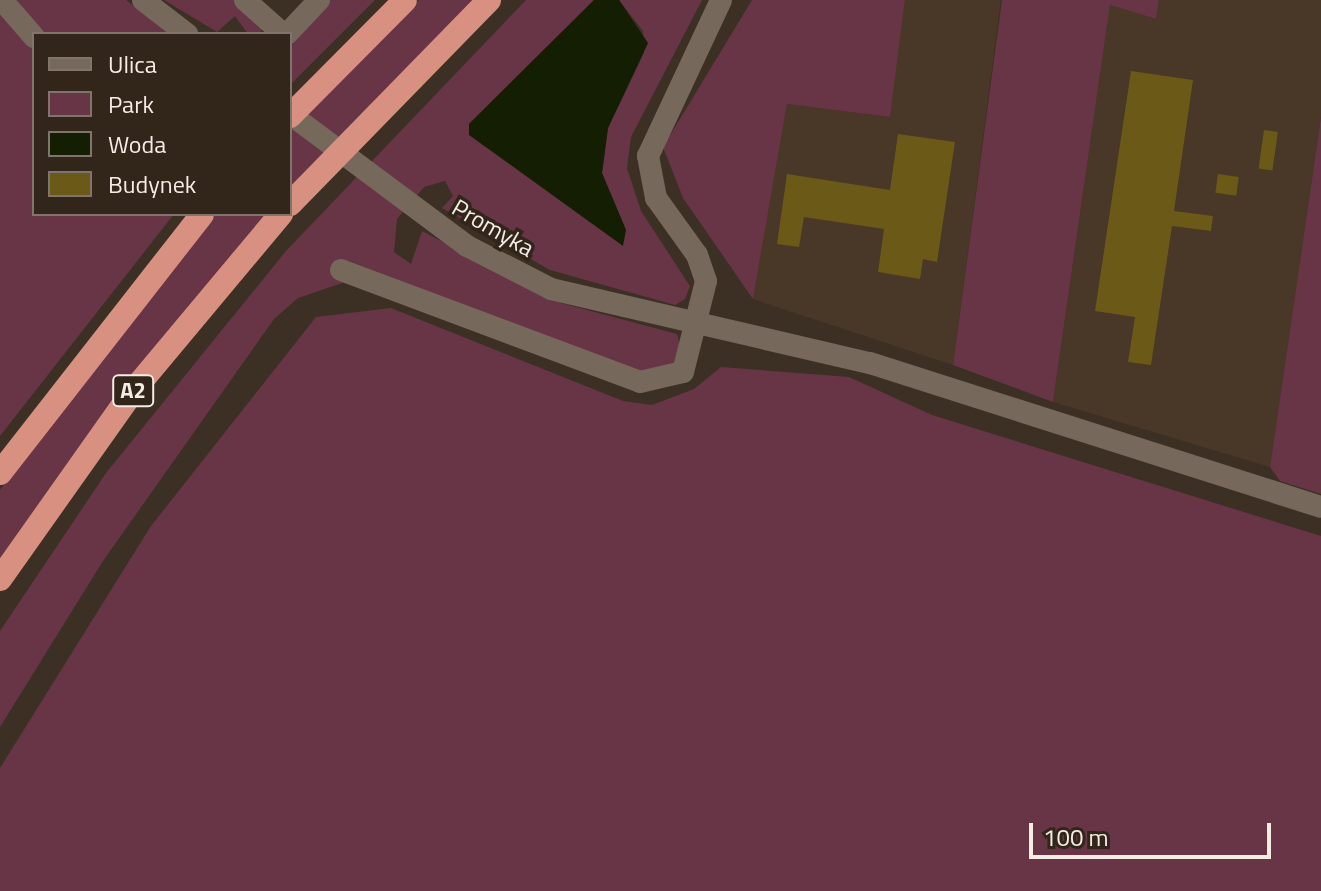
<!DOCTYPE html>
<html>
<head>
<meta charset="utf-8">
<style>
  body { margin:0 }
  #map { position:relative; width:1321px; height:891px; overflow:hidden; background:#3c3024; font-family:"Titillium Web",sans-serif }
  div>[style] { position:absolute }
  [style*='--x'] { left:calc(var(--x)*1px); top:calc(var(--y)*1px); width:calc(var(--w)*1px); rotate:calc(var(--a)*1deg) }
  .built>* { inset:0; background:#493727 }
  .green>* { inset:0; background:#673545 }
  .water>* { inset:0; background:#141e02 }
  .building>* { inset:0; background:#6b5a17; transform-origin:0 0 }
  .minor>* { height:22px; margin:-11px; padding:0 11px; transform-origin:11px; border-radius:11px; background:#76685b }
  .highway>* { height:24px; margin:-12px; padding:0 12px; transform-origin:12px; border-radius:12px; background:#d89081 }
  span { translate:-50% -50%; white-space:nowrap; text-align:center; line-height:1.15; -webkit-text-stroke:7px #32261b; paint-order:stroke }
  .shield-label span { padding:2px 6px; background:#32261b; border:2px solid; border-radius:6px; -webkit-text-stroke-width:0 }
  .shield-label { font-size:22px; color:#f5ece5; font-weight:700 }
  .street-label { font-size:24px; color:#f5ece5 }
  .legend { position:absolute; left:32px; top:32px; width:260px; height:184px; box-sizing:border-box; background:#32261b; border:2px solid #80756c; margin:0; padding:10px 14px; list-style:none; font-size:24px; color:#f5ece5 }
  .legend li { display:flex; align-items:center; gap:16px; height:40px }
  .legend b { width:40px; border:2px solid #80756c }
  .scale { position:absolute; left:1029px; top:823px; width:242px; height:36px; box-sizing:border-box; border:4px solid #f5ece5; border-top:0; padding-left:10px; font-size:24px; line-height:28px; white-space:nowrap; color:#f5ece5; -webkit-text-stroke:6px #32261b; paint-order:stroke }
</style>
</head>
<body>
<div id="map">
  <div class="built">
    <i style="clip-path:polygon(905px 0,1001px 0,953px 365px,753px 299px,787px 104px,889px 117px)"></i>
    <i style="clip-path:polygon(1159px 0,1321px 0,1321px 117px,1270px 467px,1053px 402px,1110px 5px,1156px 19px)"></i>
  </div>
  <div class="green">
    <i style="clip-path:polygon(17px 0,126px 0,170px 34px,44px 34px)"></i>
    <i style="clip-path:polygon(164px 0,234px 0,259px 15px,262px 34px,248px 34px,235px 16px,217px 32px)"></i>
    <i style="clip-path:polygon(331px 0,375px 0,290px 85px,290px 47px)"></i>
    <i style="clip-path:polygon(419px 0,476px 0,290px 190px,290px 130px)"></i>
    <i style="clip-path:polygon(526px 0,594px 0,469px 124px,469px 134px,626px 230px,602px 173px,608px 128px,644px 53px,643px 31px,619px 0,702px 0,631px 137px,627px 168px,641px 211px,690px 286px,685px 299px,675px 305px,550px 270px,442px 208px,453px 196px,445px 181px,424px 187px,397px 219px,394px 252px,411px 264px,422px 231px,561px 303px,677px 334px,682px 353px,668px 372px,637px 372px,349px 261px,330px 271px,348px 281px,298px 298px,274px 319px,103px 561px,0 727px,0 631px,106px 473px,286px 251px)"></i>
    <i style="clip-path:polygon(752px 0,905px 0,890px 117px,787px 104px,753px 299px,683px 198px,663px 147px)"></i>
    <i style="clip-path:polygon(1002px 0,1159px 0,1156px 19px,1110px 5px,1053px 402px,953px 365px)"></i>
    <i style="clip-path:polygon(0 11px,34px 48px,34px 214px,174px 214px,0 436px)"></i>
    <i style="clip-path:polygon(1321px 117px,1321px 494px,1280px 481px,1270px 467px)"></i>
    <i style="clip-path:polygon(214px 214px,269px 214px,0 562px,0 490px)"></i>
    <i style="clip-path:polygon(391px 308px,623px 401px,652px 405px,694px 389px,721px 367px,849px 377px,932px 415px,1321px 536px,1321px 891px,0 891px,0 768px,151px 526px,316px 317px)"></i>
  </div>
  <div class="water">
    <i style="clip-path:polygon(594px 0,619px 0,648px 43px,608px 128px,602px 173px,626px 230px,623px 246px,469px 135px,469px 124px)"></i>
  </div>
  <div class="building">
    <i style="clip-path:polygon(1131px 71px,1193px 80px,1174px 211px,1213px 216px,1211px 231px,1172px 226px,1151px 365px,1128px 362px,1135px 317px,1095px 311px)"></i>
    <i style="left:1264px;top:130px;width:14px;height:39px;rotate:8deg"></i>
    <i style="clip-path:polygon(898px 134px,955px 142px,937px 262px,923px 259px,920px 279px,878px 272px,884px 229px,804px 217px,799px 247px,777px 244px,787px 174px,890px 190px)"></i>
    <i style="left:1218px;top:174px;width:21px;height:19px;rotate:8deg"></i>
  </div>
  <div class="minor">
    <i style="--x:2;--y:0;--w:49;--a:49.1"></i>
    <i style="--x:143;--y:0;--w:56;--a:37.7"></i>
    <i style="--x:245;--y:0;--w:51;--a:41.8"></i>
    <i style="--x:287;--y:34;--w:47;--a:-46.7"></i>
    <i style="--x:290;--y:114;--w:221;--a:36.7"></i>
    <i style="--x:467;--y:246;--w:94;--a:27.1"></i>
    <i style="--x:551;--y:289;--w:327;--a:13.1"></i>
    <i style="--x:870;--y:363;--w:473;--a:17.7"></i>
    <i style="--x:341;--y:270;--w:319;--a:20.5"></i>
    <i style="--x:640;--y:382;--w:44;--a:-13.1"></i>
    <i style="--x:683;--y:372;--w:94;--a:-75.8"></i>
    <i style="--x:706;--y:281;--w:28;--a:-109"></i>
    <i style="--x:697;--y:255;--w:70;--a:-125.7"></i>
    <i style="--x:656;--y:198;--w:43;--a:-100.8"></i>
    <i style="--x:648;--y:156;--w:172;--a:-64.9"></i>
  </div>
  <div class="highway">
    <i style="--x:290;--y:116;--w:163;--a:-45.2"></i>
    <i style="--x:290;--y:204;--w:285;--a:-45.7"></i>
    <i style="--x:0;--y:473;--w:328;--a:-52"></i>
    <i style="--x:0;--y:579;--w:230;--a:-54.7"></i>
    <i style="--x:133;--y:391;--w:231;--a:-50.1"></i>
  </div>
  <div class="shield-label">
    <span style="left:133px;top:391px">A2</span>
  </div>
  <div class="street-label">
    <span style="left:493px;top:228px;rotate:30deg">Promyka</span>
  </div>
  <ul class="legend">
  <li><b style="height:10px;background:#76685b"></b>Ulica</li>
  <li><b style="height:22px;background:#673545"></b>Park</li>
  <li><b style="height:22px;background:#141e02"></b>Woda</li>
  <li><b style="height:22px;background:#6b5a17"></b>Budynek</li>
  </ul>
  <div class="scale">100 m</div>
</div>
</body>
</html>
